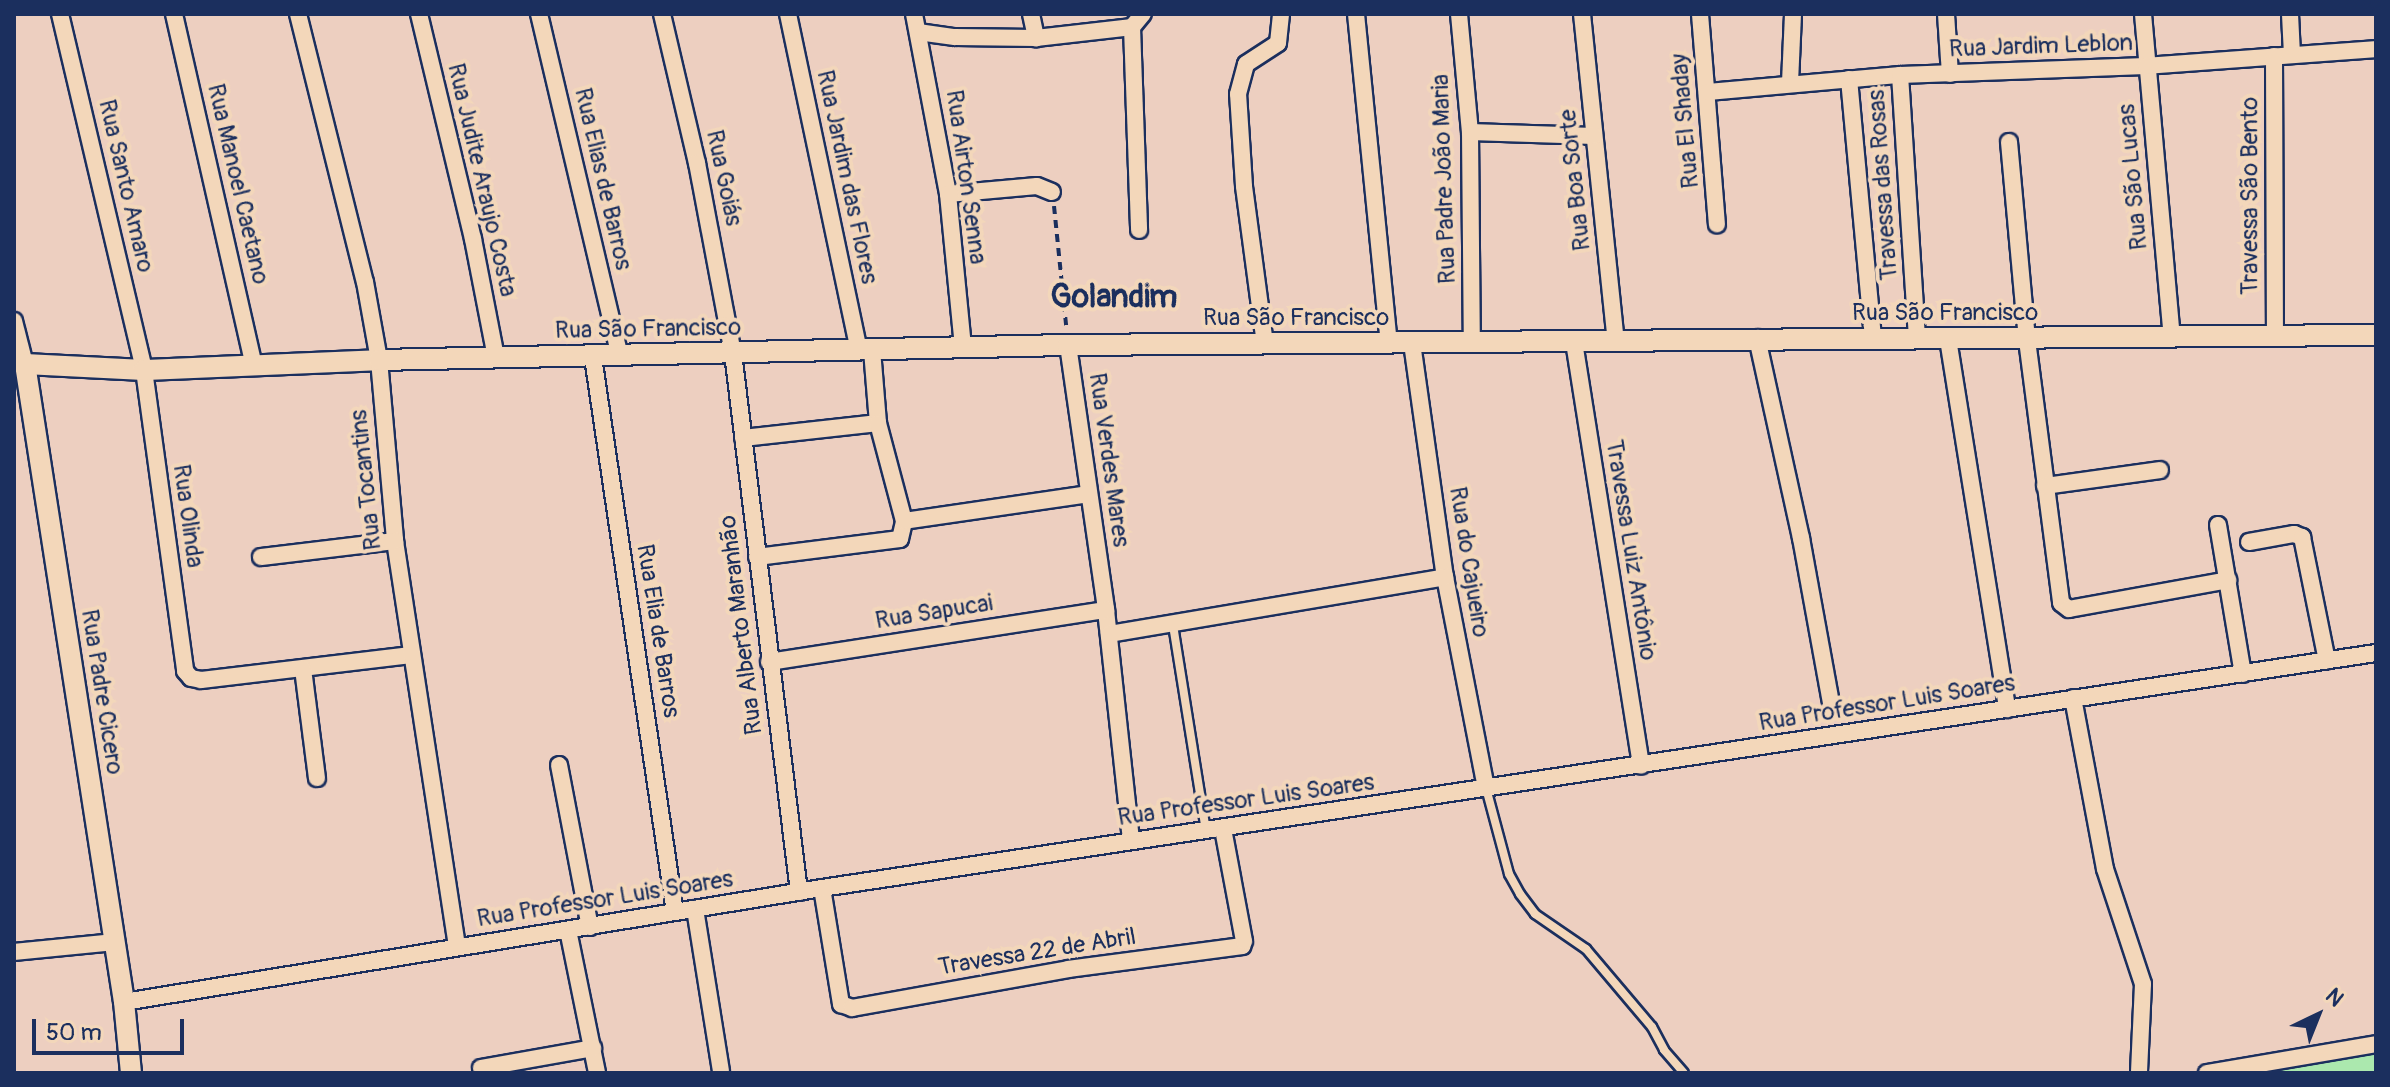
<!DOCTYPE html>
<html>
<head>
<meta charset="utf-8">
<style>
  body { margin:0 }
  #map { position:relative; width:2390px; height:1087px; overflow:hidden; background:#edcfc0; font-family:Pangolin,sans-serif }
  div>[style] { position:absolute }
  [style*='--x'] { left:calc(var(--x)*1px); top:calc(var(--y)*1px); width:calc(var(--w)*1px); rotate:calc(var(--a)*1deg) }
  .green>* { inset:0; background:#abe8ae }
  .path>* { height:4px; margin-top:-2px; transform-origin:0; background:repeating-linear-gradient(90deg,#1b2f5e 0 8px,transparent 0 14px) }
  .roads { filter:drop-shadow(2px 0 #1b2f5e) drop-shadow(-2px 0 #1b2f5e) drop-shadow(0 2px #1b2f5e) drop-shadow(0 -2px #1b2f5e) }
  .service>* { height:8px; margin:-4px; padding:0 4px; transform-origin:4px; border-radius:4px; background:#f3d7ba }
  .minor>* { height:16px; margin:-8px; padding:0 8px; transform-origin:8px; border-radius:8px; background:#f3d7ba }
  .tertiary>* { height:20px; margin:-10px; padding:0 10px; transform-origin:10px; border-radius:10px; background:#f3d7ba }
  span { translate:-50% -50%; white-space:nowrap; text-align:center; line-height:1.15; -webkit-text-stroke:8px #f3d7ba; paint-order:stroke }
  .street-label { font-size:24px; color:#1b2f5e }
  .district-label { font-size:32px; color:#1b2f5e; font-weight:700 }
  .frame { position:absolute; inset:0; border:16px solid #1b2f5e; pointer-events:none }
  .north { position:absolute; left:2278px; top:975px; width:80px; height:80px; -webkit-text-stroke:6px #f3d7ba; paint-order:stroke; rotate:43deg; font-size:22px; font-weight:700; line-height:32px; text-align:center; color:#1b2f5e }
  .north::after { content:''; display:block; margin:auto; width:28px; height:36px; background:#1b2f5e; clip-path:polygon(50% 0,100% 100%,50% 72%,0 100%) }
  .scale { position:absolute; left:32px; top:1019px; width:152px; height:36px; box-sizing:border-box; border:4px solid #1b2f5e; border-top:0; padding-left:10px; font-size:24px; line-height:28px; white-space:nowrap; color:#1b2f5e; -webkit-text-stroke:6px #f3d7ba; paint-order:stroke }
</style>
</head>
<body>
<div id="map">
  <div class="green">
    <i style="clip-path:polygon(2376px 1047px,2376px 1073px,2270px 1073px,2275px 1068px)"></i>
  </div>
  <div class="path">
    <i style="--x:1054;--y:206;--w:120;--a:84.2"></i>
  </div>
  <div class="roads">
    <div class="service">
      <i style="--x:1173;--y:625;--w:208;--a:80.9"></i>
      <i style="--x:1486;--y:788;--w:89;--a:75"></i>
      <i style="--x:1509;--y:874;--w:23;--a:61"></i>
      <i style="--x:1520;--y:894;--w:25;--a:53"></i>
      <i style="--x:1535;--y:914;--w:62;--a:34.5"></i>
      <i style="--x:1586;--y:949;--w:102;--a:49.8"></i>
      <i style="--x:1652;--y:1027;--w:26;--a:62"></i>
      <i style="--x:1664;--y:1050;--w:30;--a:49"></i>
    </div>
    <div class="minor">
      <i style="--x:60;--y:14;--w:366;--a:76.7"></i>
      <i style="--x:144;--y:370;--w:304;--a:82.2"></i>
      <i style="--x:185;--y:671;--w:9;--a:49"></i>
      <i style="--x:191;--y:678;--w:10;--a:11"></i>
      <i style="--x:201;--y:680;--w:212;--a:-6.8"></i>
      <i style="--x:174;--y:14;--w:360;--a:77.2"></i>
      <i style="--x:298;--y:14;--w:276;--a:76"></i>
      <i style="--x:365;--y:282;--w:79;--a:79.8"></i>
      <i style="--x:379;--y:360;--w:182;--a:84.9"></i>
      <i style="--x:395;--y:541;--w:410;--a:81.3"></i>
      <i style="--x:419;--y:14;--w:231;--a:76.5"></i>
      <i style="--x:473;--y:239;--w:120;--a:79"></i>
      <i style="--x:539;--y:14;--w:351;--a:76.7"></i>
      <i style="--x:662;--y:14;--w:153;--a:76.8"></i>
      <i style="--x:697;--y:163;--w:193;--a:79.3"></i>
      <i style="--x:733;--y:353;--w:543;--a:83.02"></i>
      <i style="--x:788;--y:14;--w:343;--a:78.1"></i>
      <i style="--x:914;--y:14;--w:183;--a:79.3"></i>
      <i style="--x:948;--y:194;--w:154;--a:84.4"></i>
      <i style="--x:1031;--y:14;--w:25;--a:78"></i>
      <i style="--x:1356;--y:14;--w:331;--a:84.3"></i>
      <i style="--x:1459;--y:14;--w:119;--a:84.7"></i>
      <i style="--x:1470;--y:132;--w:210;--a:89.5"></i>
      <i style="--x:1582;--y:14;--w:329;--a:84.1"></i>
      <i style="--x:1700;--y:14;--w:211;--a:85.4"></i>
      <i style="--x:1946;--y:14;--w:60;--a:86.2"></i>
      <i style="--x:2143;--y:14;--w:323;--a:84.9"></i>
      <i style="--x:2290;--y:14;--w:41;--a:87.2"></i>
      <i style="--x:1132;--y:27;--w:203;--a:88"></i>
      <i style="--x:918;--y:32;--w:37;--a:8"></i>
      <i style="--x:955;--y:37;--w:81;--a:0.7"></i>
      <i style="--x:1036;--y:38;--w:97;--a:-6.5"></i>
      <i style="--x:1132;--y:27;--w:17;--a:-50"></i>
      <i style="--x:2274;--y:56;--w:280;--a:89.8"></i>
      <i style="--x:1900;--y:75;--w:264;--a:86.3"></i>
      <i style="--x:1849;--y:79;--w:260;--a:84.7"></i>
      <i style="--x:1790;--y:83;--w:69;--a:-87.5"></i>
      <i style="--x:1708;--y:92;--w:193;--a:-5.1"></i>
      <i style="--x:1900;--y:75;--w:246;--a:-2.1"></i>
      <i style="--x:2146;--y:66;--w:231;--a:-4.2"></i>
      <i style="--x:1470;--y:132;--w:124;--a:1.8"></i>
      <i style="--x:2009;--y:142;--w:199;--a:84.8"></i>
      <i style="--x:2027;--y:340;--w:265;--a:82.6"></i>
      <i style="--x:2061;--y:603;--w:10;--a:37"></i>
      <i style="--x:2069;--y:609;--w:162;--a:-10.3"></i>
      <i style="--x:948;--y:194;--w:89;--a:-5.1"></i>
      <i style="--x:1037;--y:186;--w:16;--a:22"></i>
      <i style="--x:14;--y:321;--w:44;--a:75.7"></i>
      <i style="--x:1757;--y:338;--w:205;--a:77.6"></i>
      <i style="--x:1801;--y:538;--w:168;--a:79.7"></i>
      <i style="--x:1948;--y:339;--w:375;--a:80.9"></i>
      <i style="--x:1574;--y:342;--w:429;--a:81"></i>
      <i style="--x:1412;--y:343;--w:236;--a:82"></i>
      <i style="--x:1445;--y:577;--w:215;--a:79"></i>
      <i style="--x:1265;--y:344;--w:159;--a:-97.6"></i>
      <i style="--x:1244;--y:186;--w:92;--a:-93.7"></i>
      <i style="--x:1238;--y:94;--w:31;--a:-75"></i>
      <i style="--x:1246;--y:64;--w:38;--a:-33"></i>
      <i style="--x:1278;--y:43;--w:29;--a:-84"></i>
      <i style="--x:1068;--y:345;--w:268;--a:81.8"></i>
      <i style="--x:1106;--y:610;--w:232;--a:83.8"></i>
      <i style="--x:593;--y:357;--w:561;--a:81.6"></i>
      <i style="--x:743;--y:438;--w:136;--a:-6.3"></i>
      <i style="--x:878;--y:423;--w:73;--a:-94.7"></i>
      <i style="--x:2045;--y:486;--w:116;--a:-7.9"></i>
      <i style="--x:904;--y:521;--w:186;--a:-8.3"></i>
      <i style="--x:2218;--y:525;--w:151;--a:80.5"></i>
      <i style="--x:2249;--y:542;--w:46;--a:-10.1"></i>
      <i style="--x:2294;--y:534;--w:9;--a:21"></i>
      <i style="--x:2302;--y:537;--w:126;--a:78.6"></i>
      <i style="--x:261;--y:557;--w:135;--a:-6.8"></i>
      <i style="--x:757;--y:557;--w:144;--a:-7.2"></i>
      <i style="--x:900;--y:539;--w:18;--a:-77"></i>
      <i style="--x:904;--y:521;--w:101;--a:-104.9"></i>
      <i style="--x:1109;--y:634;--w:341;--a:-9.6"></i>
      <i style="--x:769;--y:662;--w:341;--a:-8.8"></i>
      <i style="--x:303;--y:669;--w:110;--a:82.7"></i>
      <i style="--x:2073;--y:698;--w:174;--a:79.4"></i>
      <i style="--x:2105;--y:869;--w:121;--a:71.7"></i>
      <i style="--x:2143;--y:984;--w:89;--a:92.6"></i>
      <i style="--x:559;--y:765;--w:165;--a:79.2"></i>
      <i style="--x:822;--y:888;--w:118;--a:80.7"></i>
      <i style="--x:841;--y:1004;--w:12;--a:20"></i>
      <i style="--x:852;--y:1008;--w:219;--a:-10.2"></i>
      <i style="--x:1068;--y:969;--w:176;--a:-7.5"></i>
      <i style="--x:1242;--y:946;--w:5;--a:-68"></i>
      <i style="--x:1244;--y:941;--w:114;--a:-100.6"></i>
      <i style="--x:695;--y:909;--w:164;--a:80.9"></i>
      <i style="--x:568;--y:930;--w:146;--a:78.5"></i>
      <i style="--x:14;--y:952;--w:101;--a:-5.7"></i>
      <i style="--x:124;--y:1002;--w:707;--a:-9.28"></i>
      <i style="--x:822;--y:888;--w:1572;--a:-8.6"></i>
      <i style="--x:481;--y:1068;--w:114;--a:-10.1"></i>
      <i style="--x:2207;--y:1073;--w:171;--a:-9.7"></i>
    </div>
    <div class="tertiary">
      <i style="--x:131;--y:1073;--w:71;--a:-95.6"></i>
      <i style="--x:124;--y:1002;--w:646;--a:-98.82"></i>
      <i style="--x:25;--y:364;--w:119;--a:2.9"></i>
      <i style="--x:144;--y:370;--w:235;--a:-2.4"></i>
      <i style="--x:379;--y:360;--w:689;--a:-1.25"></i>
      <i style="--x:1068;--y:345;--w:1308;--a:-0.44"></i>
    </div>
  </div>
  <div class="street-label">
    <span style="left:2041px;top:46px;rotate:-2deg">Rua Jardim Leblon</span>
    <span style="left:1685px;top:121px;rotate:-95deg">Rua El Shaday</span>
    <span style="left:847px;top:177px;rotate:78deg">Rua Jardim das Flores</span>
    <span style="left:966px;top:177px;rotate:82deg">Rua Airton Senna</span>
    <span style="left:2133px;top:177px;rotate:-95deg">Rua São Lucas</span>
    <span style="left:724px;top:178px;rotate:78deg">Rua Goiás</span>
    <span style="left:603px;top:179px;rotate:77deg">Rua Elias de Barros</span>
    <span style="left:1444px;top:179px;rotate:-92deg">Rua Padre João Maria</span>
    <span style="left:482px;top:180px;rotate:77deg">Rua Judite Araujo Costa</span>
    <span style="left:1575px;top:180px;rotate:-96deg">Rua Boa Sorte</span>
    <span style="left:238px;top:184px;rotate:77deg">Rua Manoel Caetano</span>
    <span style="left:1883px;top:185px;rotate:-94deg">Travessa das Rosas</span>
    <span style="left:126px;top:186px;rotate:77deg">Rua Santo Amaro</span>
    <span style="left:2250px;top:196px;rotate:-90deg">Travessa São Bento</span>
    <span style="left:1945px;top:313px">Rua São Francisco</span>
    <span style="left:1296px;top:318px">Rua São Francisco</span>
    <span style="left:648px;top:329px;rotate:-1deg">Rua São Francisco</span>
    <span style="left:1109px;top:460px;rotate:82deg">Rua Verdes Mares</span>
    <span style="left:366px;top:480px;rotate:-96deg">Rua Tocantins</span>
    <span style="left:188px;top:516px;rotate:82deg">Rua Olinda</span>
    <span style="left:1631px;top:550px;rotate:81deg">Travessa Luiz Antônio</span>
    <span style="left:1469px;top:562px;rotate:81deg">Rua do Cajueiro</span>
    <span style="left:934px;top:612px;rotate:-9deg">Rua Sapucai</span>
    <span style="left:741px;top:625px;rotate:-97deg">Rua Alberto Maranhão</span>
    <span style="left:658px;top:631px;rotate:81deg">Rua Elia de Barros</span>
    <span style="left:102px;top:692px;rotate:81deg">Rua Padre Cicero</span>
    <span style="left:1887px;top:703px;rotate:-9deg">Rua Professor Luis Soares</span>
    <span style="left:1246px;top:800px;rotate:-8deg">Rua Professor Luis Soares</span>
    <span style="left:605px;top:899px;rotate:-9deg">Rua Professor Luis Soares</span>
    <span style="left:1037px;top:952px;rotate:-9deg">Travessa 22 de Abril</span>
  </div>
  <div class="district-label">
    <span style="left:1114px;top:297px">Golandim</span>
  </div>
  <div class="frame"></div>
  <div class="north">N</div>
  <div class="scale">50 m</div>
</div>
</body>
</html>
